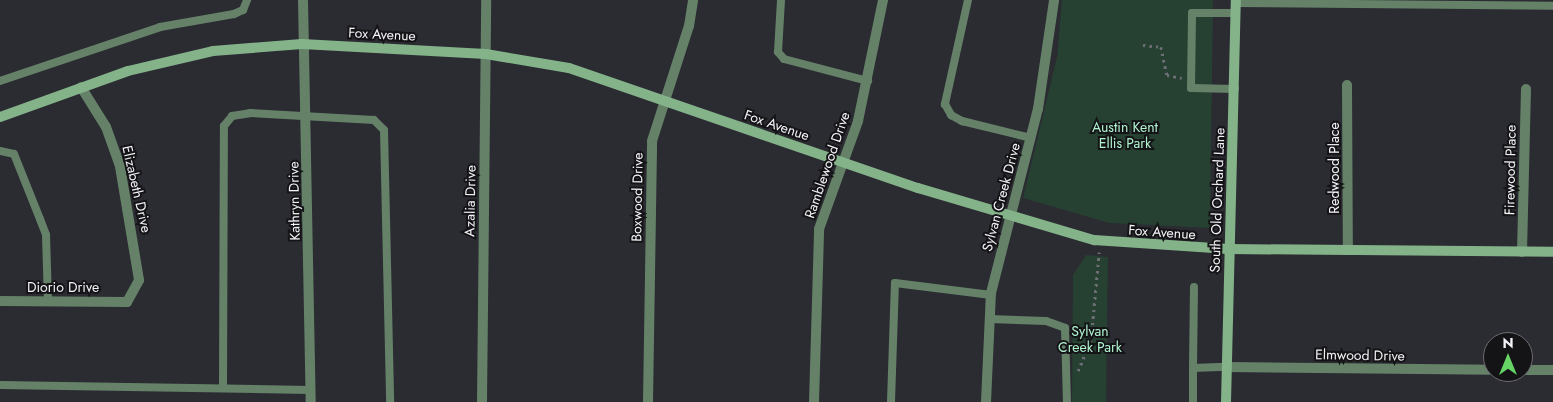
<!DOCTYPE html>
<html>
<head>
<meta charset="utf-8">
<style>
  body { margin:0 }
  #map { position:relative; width:1553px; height:402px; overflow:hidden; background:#2b2b32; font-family:Jost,sans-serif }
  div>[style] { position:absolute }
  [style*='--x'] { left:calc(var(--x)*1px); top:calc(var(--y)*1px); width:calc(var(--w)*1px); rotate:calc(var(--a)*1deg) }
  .green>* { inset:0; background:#264032 }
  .path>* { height:2.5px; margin-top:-1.25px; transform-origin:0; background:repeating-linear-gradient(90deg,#6e6e75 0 2.5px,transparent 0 6.5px) }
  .lane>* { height:8px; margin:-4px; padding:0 4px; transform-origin:4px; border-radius:4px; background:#658269 }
  .street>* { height:10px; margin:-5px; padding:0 5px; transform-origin:5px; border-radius:5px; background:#658269 }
  .secondary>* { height:10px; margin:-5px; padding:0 5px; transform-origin:5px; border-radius:5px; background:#84b38a }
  span { translate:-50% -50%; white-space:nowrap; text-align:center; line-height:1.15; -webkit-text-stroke:4px #141417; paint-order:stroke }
  .street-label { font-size:14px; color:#f2f2f7 }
  .park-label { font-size:14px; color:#aff3cf }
  .north { position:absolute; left:1483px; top:332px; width:50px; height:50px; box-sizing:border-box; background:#141417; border:1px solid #6d6d71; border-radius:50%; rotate:0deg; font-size:14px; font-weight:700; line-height:20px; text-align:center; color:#f2f2f7 }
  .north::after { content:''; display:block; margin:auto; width:18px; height:22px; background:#67d466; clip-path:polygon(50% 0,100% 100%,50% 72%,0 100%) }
</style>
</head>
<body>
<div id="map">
  <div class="green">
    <i style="clip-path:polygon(1062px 0,1213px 0,1210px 228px,1109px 223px,1023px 198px,1057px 57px)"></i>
    <i style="clip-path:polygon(1086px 255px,1108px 257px,1106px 402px,1072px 402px,1073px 275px)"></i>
  </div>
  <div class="path">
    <i style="--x:1143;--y:45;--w:18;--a:6"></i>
    <i style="--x:1161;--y:47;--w:29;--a:78"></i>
    <i style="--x:1167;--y:75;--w:15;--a:11"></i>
    <i style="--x:1078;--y:371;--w:35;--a:-68"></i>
    <i style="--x:1091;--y:338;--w:86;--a:-84.7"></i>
  </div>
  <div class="lane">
    <i style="--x:781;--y:0;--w:52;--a:93.3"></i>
    <i style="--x:778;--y:52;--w:9;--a:49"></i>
    <i style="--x:784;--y:59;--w:87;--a:14.7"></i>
    <i style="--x:968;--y:0;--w:107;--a:102.5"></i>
    <i style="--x:945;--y:104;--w:13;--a:61"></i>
    <i style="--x:951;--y:115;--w:13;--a:29"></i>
    <i style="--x:962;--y:121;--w:71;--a:13.8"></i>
    <i style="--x:1236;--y:3;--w:317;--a:0.5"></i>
    <i style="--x:0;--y:81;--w:169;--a:-18.6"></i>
    <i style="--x:160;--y:27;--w:75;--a:-10"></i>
    <i style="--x:234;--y:14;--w:10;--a:-24"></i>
    <i style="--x:243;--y:10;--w:11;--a:-68"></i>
    <i style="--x:1235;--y:89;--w:44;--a:-178.7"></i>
    <i style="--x:1191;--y:88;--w:75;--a:-89.2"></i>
    <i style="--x:1192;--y:13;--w:44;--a:0"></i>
    <i style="--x:0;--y:151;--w:14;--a:12"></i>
    <i style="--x:14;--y:154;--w:70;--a:68.2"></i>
    <i style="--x:40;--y:219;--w:17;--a:69"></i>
    <i style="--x:46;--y:235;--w:66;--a:88.3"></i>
    <i style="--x:989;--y:319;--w:57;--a:2"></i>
    <i style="--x:1046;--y:321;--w:20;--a:20"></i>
    <i style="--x:1065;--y:328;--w:74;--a:88.5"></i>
    <i style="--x:1193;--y:368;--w:81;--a:-89.3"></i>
    <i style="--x:0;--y:385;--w:311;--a:0.9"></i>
    <i style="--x:223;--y:388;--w:262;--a:-89.8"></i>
    <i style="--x:224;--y:126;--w:13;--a:-51"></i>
    <i style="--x:232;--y:116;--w:18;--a:-9"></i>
    <i style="--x:250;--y:113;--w:124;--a:3.2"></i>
    <i style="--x:374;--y:120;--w:14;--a:45"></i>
    <i style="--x:384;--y:130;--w:272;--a:88.7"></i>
    <i style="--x:891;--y:402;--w:119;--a:-88.1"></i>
    <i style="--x:895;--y:283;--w:97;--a:7.1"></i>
    <i style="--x:1193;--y:402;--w:34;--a:-90"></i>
    <i style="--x:1193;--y:368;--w:33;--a:-2"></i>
  </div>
  <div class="street">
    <i style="--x:303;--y:0;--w:402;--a:88.9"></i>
    <i style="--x:1347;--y:85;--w:165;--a:89.7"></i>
    <i style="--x:1522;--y:252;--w:163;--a:-88.6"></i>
    <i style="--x:0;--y:301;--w:127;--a:0.5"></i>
    <i style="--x:127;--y:302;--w:25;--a:-61"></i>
    <i style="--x:139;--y:280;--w:116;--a:-99.5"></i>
    <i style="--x:120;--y:166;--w:41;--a:-109.7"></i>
    <i style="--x:106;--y:127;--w:47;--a:-122"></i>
    <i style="--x:1226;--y:367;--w:267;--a:0.6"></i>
    <i style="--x:1523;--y:370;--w:30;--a:0"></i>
    <i style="--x:482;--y:402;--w:402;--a:-89.4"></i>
    <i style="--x:648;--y:402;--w:261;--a:-89.1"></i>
    <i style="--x:652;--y:141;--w:121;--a:-72.2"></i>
    <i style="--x:689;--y:26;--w:26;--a:-81"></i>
    <i style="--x:814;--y:402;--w:173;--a:-88.3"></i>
    <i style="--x:819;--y:229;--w:115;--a:-70.1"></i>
    <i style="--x:858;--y:121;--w:124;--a:-78.3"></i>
    <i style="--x:986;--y:402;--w:109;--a:-87.4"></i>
    <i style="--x:991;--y:293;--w:190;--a:-75.7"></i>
    <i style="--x:1038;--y:109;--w:110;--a:-81.6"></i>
  </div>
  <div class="secondary">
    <i style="--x:0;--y:117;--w:136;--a:-19.8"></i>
    <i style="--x:128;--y:71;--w:87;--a:-13.2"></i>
    <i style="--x:213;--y:51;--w:89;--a:-4.5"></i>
    <i style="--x:302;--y:44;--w:184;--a:3.1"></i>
    <i style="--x:486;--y:54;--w:84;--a:9.6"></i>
    <i style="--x:569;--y:68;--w:369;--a:19"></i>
    <i style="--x:918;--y:188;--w:184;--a:16.5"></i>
    <i style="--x:1094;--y:240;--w:135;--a:3.8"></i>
    <i style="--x:1229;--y:249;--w:324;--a:0.5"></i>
    <i style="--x:1226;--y:402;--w:402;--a:-88.6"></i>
  </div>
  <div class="street-label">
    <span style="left:382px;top:34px;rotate:3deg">Fox Avenue</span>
    <span style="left:777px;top:125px;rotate:19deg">Fox Avenue</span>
    <span style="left:827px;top:165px;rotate:-71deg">Ramblewood Drive</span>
    <span style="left:1334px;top:168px;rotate:-90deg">Redwood Place</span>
    <span style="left:1510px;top:170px;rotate:-89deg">Firewood Place</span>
    <span style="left:137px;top:189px;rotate:77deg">Elizabeth Drive</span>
    <span style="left:637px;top:197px;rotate:-89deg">Boxwood Drive</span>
    <span style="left:1001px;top:197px;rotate:-75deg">Sylvan Creek Drive</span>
    <span style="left:1217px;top:200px;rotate:-88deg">South Old Orchard Lane</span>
    <span style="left:294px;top:201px;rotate:-91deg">Kathryn Drive</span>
    <span style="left:470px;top:201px;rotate:-89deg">Azalia Drive</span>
    <span style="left:1162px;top:232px;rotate:4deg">Fox Avenue</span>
    <span style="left:63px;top:287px">Diorio Drive</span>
    <span style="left:1360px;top:355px;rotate:1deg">Elmwood Drive</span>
  </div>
  <div class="park-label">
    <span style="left:1125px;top:135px">Austin Kent<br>Ellis Park</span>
    <span style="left:1090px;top:339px">Sylvan<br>Creek Park</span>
  </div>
  <div class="north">N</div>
</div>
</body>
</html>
